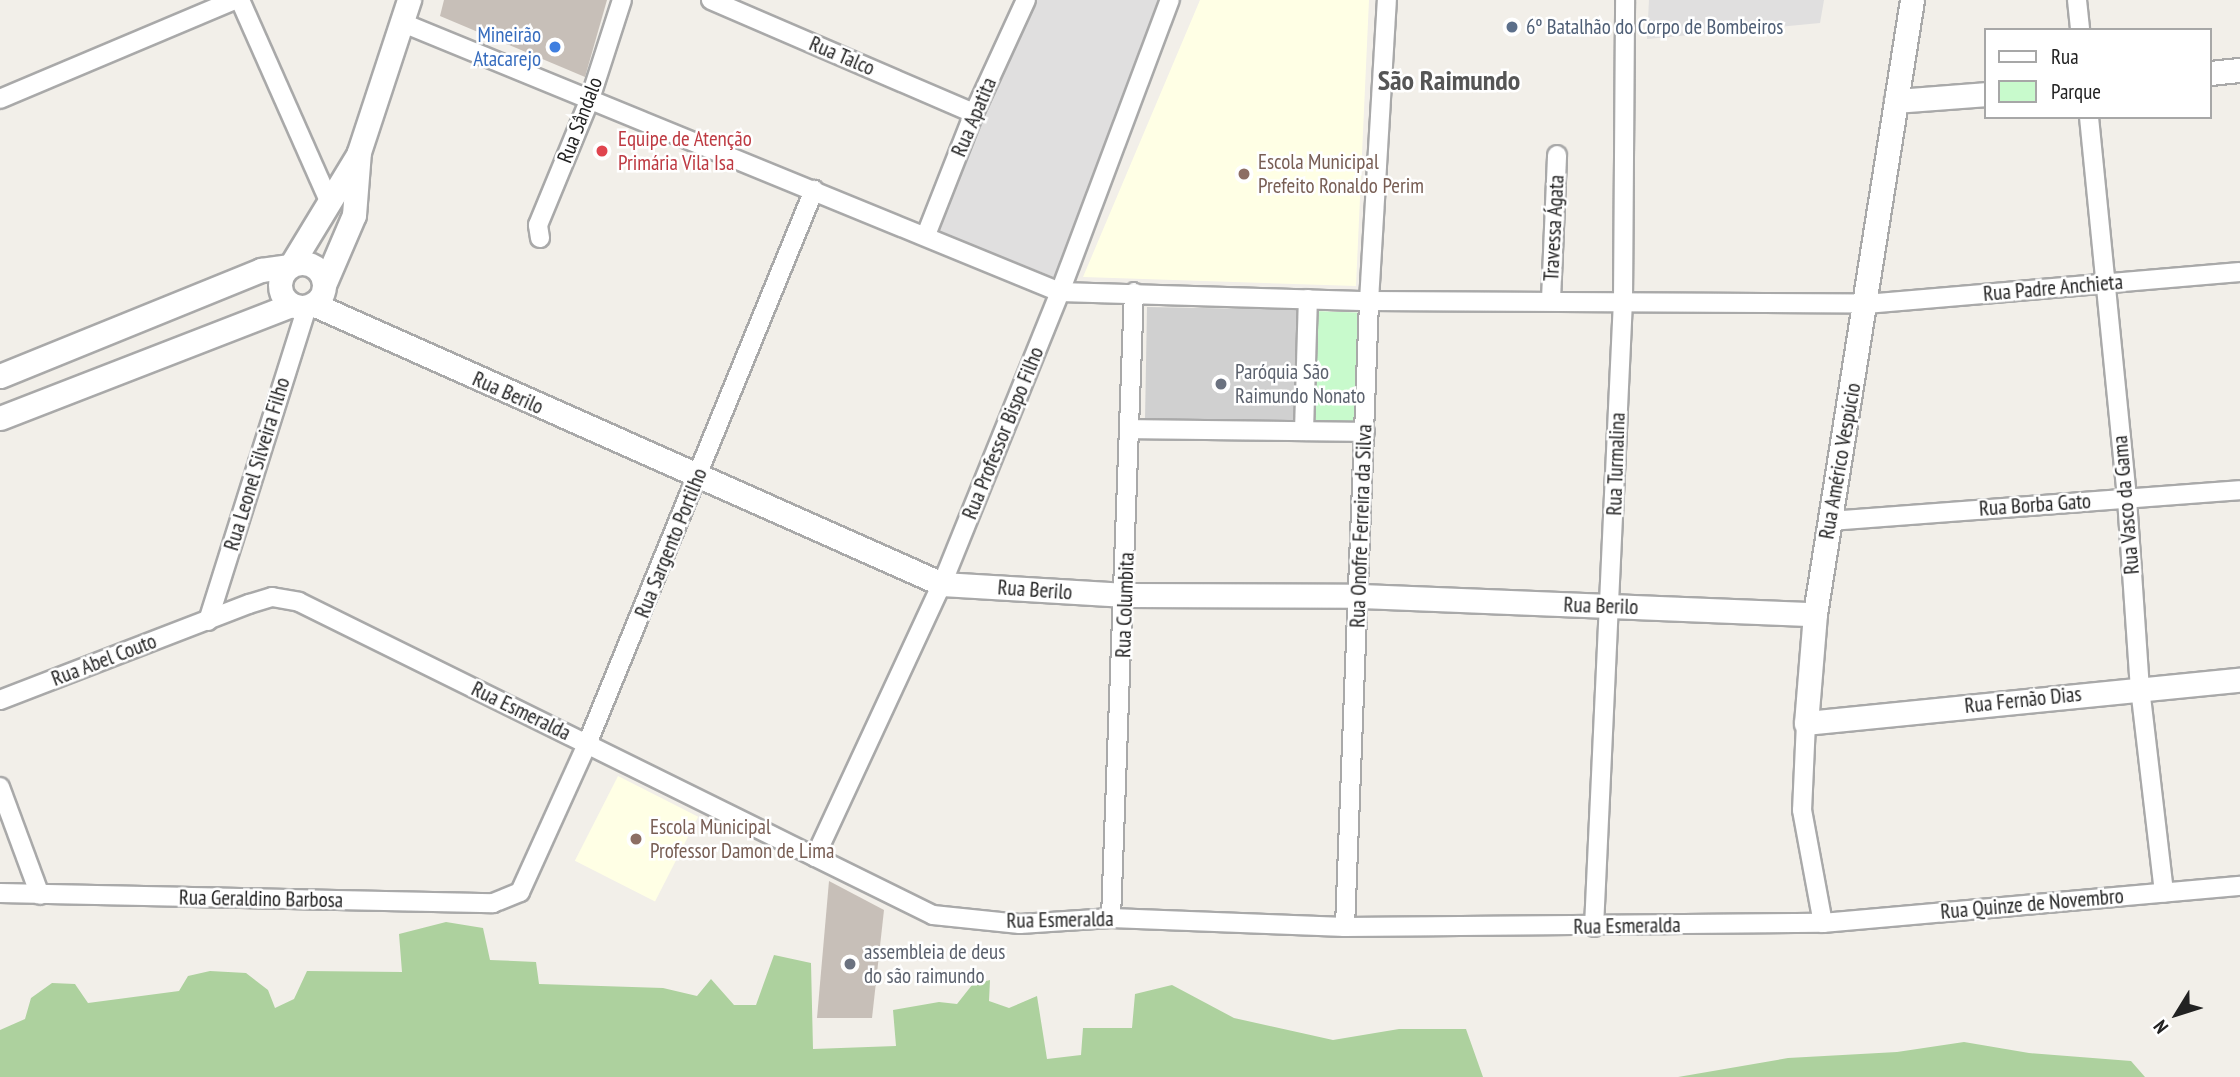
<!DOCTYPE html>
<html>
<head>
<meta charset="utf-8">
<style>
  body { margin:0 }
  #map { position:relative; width:2240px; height:1077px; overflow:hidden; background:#f2efe9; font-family:"PT Sans Narrow",sans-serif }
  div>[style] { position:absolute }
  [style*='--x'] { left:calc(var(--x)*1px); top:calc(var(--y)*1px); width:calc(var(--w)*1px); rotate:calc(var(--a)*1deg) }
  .residential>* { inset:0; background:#e0dfdf }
  .education>* { inset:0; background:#ffffe5; transform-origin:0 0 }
  .religious>* { inset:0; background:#d0d0d0; transform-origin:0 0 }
  .forest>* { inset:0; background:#add19e }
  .park>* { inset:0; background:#c8facc; transform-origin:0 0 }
  .building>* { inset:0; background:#c7bfb8 }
  .roads { filter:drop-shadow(2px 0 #a9a9a9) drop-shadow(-2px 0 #a9a9a9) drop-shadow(0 2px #a9a9a9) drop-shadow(0 -2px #a9a9a9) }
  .minor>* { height:18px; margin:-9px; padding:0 9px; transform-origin:9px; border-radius:9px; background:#fff }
  .tertiary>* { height:23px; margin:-11.5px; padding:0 11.5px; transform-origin:11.5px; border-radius:11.5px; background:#fff }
  .tertiary>.ring { margin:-11.5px; padding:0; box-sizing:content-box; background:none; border:23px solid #fff; border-radius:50% }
  .dots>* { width:19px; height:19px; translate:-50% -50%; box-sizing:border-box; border:4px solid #fff; border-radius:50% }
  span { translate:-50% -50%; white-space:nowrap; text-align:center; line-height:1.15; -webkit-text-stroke:5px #fff; paint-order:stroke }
  .service-label { font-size:21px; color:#4e5e75 }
  .left { translate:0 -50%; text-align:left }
  .shop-label { font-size:21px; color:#366cbe }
  .right { translate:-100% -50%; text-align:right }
  .street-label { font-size:21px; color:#222 }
  .health-label { font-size:21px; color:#be3a42 }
  .education-label { font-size:21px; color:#785e54 }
  .worship-label { font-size:21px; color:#5b616d }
  .district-label { font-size:28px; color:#555; font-weight:700 }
  .legend { position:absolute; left:1984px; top:28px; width:228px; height:91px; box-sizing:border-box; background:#fff; border:2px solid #a7a7a7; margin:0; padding:9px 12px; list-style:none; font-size:21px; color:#222 }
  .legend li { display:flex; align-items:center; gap:14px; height:35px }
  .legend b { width:35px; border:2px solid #a7a7a7 }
  .north { position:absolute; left:2142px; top:979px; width:70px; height:70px; -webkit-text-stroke:5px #fff; paint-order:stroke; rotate:232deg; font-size:19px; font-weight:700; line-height:28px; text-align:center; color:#222 }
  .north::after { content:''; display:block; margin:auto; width:24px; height:32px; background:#222; clip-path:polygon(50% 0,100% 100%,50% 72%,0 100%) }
</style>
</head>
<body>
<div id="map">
  <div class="residential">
    <i style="clip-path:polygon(1021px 0,1182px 0,1059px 279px,935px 230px)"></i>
    <i style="clip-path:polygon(1649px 0,1824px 0,1820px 23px,1647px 39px)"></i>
  </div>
  <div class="education">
    <i style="clip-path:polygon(1200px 0,1369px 0,1356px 286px,1083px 277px)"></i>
    <i style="left:618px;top:776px;width:90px;height:95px;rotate:27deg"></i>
  </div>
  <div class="religious">
    <i style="left:1147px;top:307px;width:150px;height:113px;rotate:1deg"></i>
  </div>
  <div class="forest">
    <i style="clip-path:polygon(446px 922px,483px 928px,490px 960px,536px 962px,539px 984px,663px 988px,697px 996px,711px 979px,734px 1005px,756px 1005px,774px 955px,811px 963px,813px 1049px,896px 1046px,893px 1010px,939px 1002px,957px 1004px,972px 985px,990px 980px,989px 1001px,1009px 1008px,1037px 996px,1047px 1059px,1081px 1055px,1083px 1028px,1132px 1028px,1135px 994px,1172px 985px,1234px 1018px,1333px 1040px,1399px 1029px,1466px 1029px,1483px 1077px,0 1077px,0 1030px,25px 1019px,31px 998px,52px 983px,75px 984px,88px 1003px,179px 991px,188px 976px,210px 971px,246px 973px,268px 990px,275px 1008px,294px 999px,307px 971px,402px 972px,399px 934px)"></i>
    <i style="clip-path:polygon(1964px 1042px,2029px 1053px,2131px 1061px,2145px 1077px,1678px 1077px,1788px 1058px,1897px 1052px)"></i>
  </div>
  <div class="park">
    <i style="left:1312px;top:311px;width:52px;height:117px;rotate:2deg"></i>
  </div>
  <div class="building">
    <i style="clip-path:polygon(444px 0,607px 0,585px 77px,440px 16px)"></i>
    <i style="clip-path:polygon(829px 881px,884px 910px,872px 1018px,817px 1018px)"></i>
  </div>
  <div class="roads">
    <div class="minor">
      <i style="--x:240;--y:0;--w:218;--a:66.1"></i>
      <i style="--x:711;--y:0;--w:286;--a:23.3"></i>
      <i style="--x:2077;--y:0;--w:30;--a:84"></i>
      <i style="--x:403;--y:23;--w:710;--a:22.27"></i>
      <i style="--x:1060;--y:292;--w:309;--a:1.7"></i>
      <i style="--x:1369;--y:301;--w:497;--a:0.3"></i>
      <i style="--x:1866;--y:304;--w:375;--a:-4.9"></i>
      <i style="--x:0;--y:99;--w:254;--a:-22.9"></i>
      <i style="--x:2089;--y:117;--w:384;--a:84.3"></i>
      <i style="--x:2127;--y:499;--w:189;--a:86.1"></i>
      <i style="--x:2140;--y:688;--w:206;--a:83.3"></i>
      <i style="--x:926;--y:235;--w:131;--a:-68.5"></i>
      <i style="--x:974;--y:113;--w:124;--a:-65.3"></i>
      <i style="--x:540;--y:238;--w:13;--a:-99"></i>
      <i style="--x:538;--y:225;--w:136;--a:-67.6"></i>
      <i style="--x:590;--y:99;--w:104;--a:-72.1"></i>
      <i style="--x:1551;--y:300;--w:145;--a:-87.6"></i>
      <i style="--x:1130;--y:429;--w:235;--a:0.7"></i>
      <i style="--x:1304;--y:431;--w:132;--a:-88.3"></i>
      <i style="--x:1829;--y:521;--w:412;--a:-4.3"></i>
      <i style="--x:208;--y:621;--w:329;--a:-72.5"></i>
      <i style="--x:0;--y:700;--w:267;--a:-21.1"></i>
      <i style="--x:249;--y:604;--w:24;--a:-17"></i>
      <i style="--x:272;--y:597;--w:27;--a:10"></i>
      <i style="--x:299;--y:602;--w:707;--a:26.28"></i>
      <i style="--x:933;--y:915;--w:87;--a:5.9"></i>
      <i style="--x:1020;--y:924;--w:91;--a:-3.8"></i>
      <i style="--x:1111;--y:918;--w:234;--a:2.2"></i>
      <i style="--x:1345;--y:927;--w:478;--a:-0.5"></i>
      <i style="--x:1823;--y:923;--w:419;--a:-5.1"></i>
      <i style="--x:1806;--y:723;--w:87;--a:92.6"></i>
      <i style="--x:1802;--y:810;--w:115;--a:79.5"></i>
      <i style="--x:0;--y:787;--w:115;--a:69.7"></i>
      <i style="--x:815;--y:857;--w:301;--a:-65.1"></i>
      <i style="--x:942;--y:584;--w:315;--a:-68"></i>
      <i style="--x:1060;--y:292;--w:312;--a:-69.4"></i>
      <i style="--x:0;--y:893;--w:493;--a:1.2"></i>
      <i style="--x:493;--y:903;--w:29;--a:-22"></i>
      <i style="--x:520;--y:892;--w:162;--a:-65.6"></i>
      <i style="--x:587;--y:744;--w:599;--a:-67.72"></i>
      <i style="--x:1111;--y:918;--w:626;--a:-87.9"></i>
      <i style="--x:1345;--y:927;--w:626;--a:-87.8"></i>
      <i style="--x:1369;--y:301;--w:302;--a:-86.6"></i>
      <i style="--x:1594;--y:927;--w:627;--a:-87.35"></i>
      <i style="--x:1623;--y:301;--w:301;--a:-89.6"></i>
    </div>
    <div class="tertiary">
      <i style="--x:1912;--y:0;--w:622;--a:98.98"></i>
      <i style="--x:1815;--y:614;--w:109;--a:94.7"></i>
      <i style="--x:1806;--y:723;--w:436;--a:-5.7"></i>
      <i style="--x:2210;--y:73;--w:30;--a:-6"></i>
      <i style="--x:1896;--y:101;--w:90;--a:-4.4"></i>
      <i class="ring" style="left:280px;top:263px;width:21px;height:21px"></i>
      <i style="--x:291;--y:265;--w:129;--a:-58.7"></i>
      <i style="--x:324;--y:285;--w:76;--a:-66.8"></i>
      <i style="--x:354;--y:215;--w:63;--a:-85.5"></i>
      <i style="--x:359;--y:152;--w:160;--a:-71.8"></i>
      <i style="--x:313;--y:304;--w:689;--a:24"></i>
      <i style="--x:942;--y:584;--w:184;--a:3.4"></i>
      <i style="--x:1126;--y:595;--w:234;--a:0.2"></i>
      <i style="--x:1360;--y:596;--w:455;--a:2.3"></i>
      <i style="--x:0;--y:376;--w:282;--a:-22.1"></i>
      <i style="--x:261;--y:270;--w:29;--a:-8"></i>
      <i style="--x:0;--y:418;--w:313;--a:-21.2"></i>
    </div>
  </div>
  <div class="dots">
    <i style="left:1512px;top:27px;background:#5c6f8a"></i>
    <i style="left:555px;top:47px;background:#3f7fe0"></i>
    <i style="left:602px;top:151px;background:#e0444e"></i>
    <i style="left:1244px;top:174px;background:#8d6e63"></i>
    <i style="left:1221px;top:384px;background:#6b7280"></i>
    <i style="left:636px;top:839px;background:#8d6e63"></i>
    <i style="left:850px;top:964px;background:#6b7280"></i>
  </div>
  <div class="service-label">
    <span class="left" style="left:1526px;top:27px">6º Batalhão do Corpo de Bombeiros</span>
  </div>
  <div class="shop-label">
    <span class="right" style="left:541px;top:47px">Mineirão<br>Atacarejo</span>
  </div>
  <div class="street-label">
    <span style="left:842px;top:56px;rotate:23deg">Rua Talco</span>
    <span style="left:974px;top:117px;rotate:-67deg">Rua Apatita</span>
    <span style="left:580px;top:120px;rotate:-69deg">Rua Sândalo</span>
    <span style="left:1554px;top:228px;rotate:-87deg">Travessa Ágata</span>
    <span style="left:2053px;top:288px;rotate:-5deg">Rua Padre Anchieta</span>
    <span style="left:508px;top:393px;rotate:24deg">Rua Berilo</span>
    <span style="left:1003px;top:433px;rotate:-68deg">Rua Professor Bispo Filho</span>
    <span style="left:1840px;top:461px;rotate:-80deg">Rua Américo Vespúcio</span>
    <span style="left:257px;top:464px;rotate:-73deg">Rua Leonel Silveira Filho</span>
    <span style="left:1616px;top:464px;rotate:-88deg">Rua Turmalina</span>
    <span style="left:2035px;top:505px;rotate:-4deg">Rua Borba Gato</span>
    <span style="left:2126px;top:505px;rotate:-95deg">Rua Vasco da Gama</span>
    <span style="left:1361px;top:526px;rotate:-88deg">Rua Onofre Ferreira da Silva</span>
    <span style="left:671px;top:543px;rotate:-68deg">Rua Sargento Portilho</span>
    <span style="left:1035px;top:590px;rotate:4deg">Rua Berilo</span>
    <span style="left:1125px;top:605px;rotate:-88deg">Rua Columbita</span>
    <span style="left:1601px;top:606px;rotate:2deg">Rua Berilo</span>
    <span style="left:104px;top:660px;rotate:-21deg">Rua Abel Couto</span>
    <span style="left:2023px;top:700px;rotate:-6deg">Rua Fernão Dias</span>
    <span style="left:521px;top:711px;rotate:26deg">Rua Esmeralda</span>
    <span style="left:261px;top:899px;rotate:1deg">Rua Geraldino Barbosa</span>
    <span style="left:2032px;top:904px;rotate:-5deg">Rua Quinze de Novembro</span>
    <span style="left:1060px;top:920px;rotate:-1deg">Rua Esmeralda</span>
    <span style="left:1627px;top:926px;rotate:-1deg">Rua Esmeralda</span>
  </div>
  <div class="health-label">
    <span class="left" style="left:618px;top:151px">Equipe de Atenção<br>Primária Vila Isa</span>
  </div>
  <div class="education-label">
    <span class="left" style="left:1258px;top:174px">Escola Municipal<br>Prefeito Ronaldo Perim</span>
    <span class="left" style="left:650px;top:839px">Escola Municipal<br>Professor Damon de Lima</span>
  </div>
  <div class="worship-label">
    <span class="left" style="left:1235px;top:384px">Paróquia São<br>Raimundo Nonato</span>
    <span class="left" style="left:864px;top:964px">assembleia de deus<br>do são raimundo</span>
  </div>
  <div class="district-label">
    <span style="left:1449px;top:80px">São Raimundo</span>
  </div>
  <ul class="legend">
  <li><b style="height:9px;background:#fff"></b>Rua</li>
  <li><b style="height:19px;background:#c8facc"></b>Parque</li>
  </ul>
  <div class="north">N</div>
</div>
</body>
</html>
